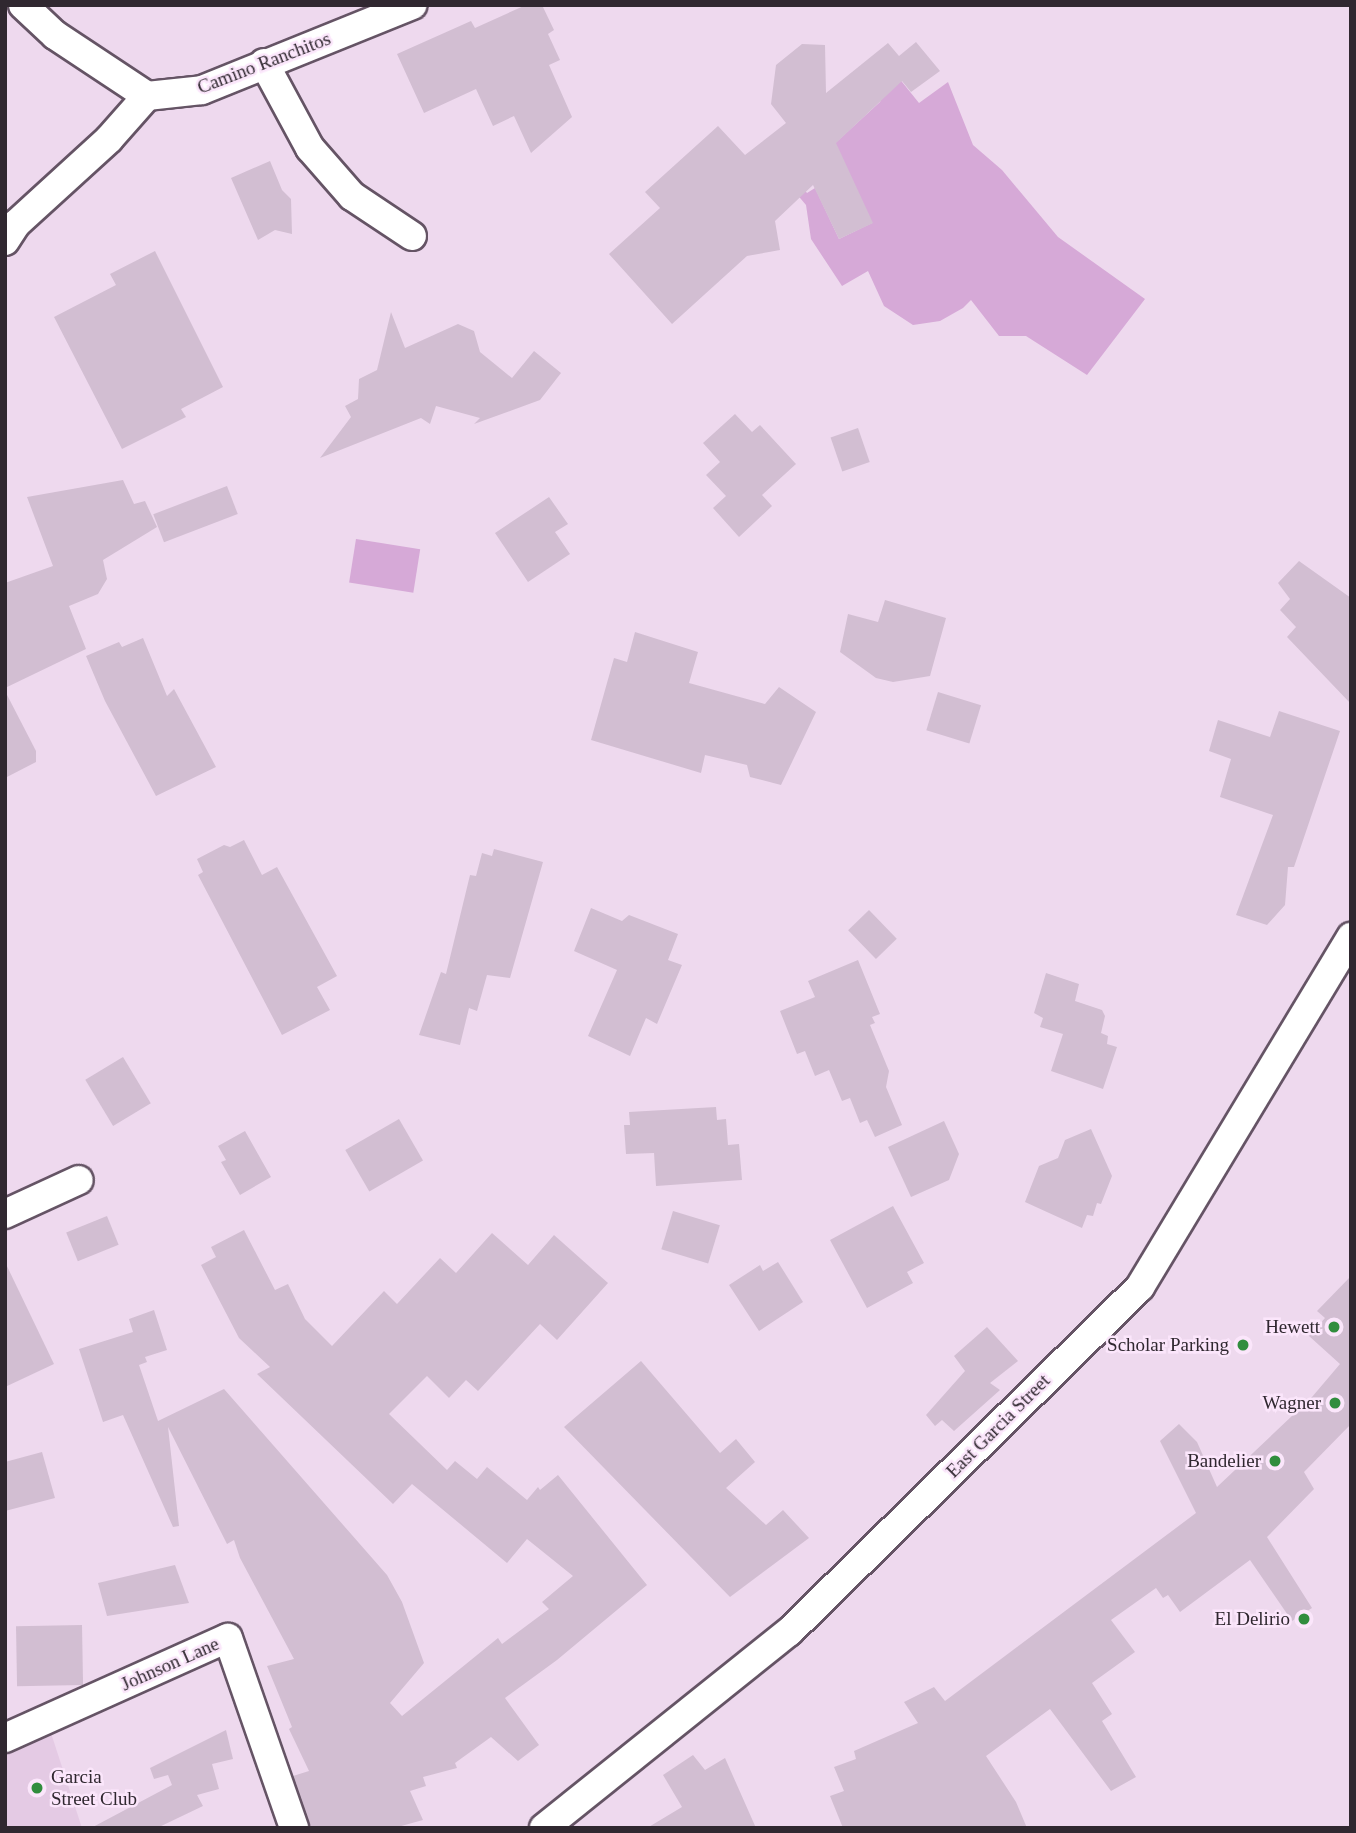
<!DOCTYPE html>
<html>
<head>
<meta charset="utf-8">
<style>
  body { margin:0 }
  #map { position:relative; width:1356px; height:1833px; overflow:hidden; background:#eed9ee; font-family:Georgia,serif }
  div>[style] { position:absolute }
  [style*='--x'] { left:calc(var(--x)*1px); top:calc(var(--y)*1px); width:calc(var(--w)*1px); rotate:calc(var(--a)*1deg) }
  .built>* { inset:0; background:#e4cae4 }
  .green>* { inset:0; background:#d6a9d7; transform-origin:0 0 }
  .building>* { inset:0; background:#d2bed2; transform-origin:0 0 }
  .roads { filter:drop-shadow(2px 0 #655465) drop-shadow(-2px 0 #655465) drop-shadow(0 2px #655465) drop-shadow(0 -2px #655465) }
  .minor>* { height:28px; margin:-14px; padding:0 14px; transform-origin:14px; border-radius:14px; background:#fff }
  .dots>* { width:19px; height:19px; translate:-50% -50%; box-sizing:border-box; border:4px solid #fbe6fb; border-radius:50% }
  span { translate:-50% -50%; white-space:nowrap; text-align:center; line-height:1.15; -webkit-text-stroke:5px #fbe6fb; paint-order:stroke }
  .street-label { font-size:19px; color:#302830 }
  .poi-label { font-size:19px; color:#302830 }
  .right { translate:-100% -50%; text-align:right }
  .left { translate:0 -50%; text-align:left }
  .frame { position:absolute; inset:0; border:7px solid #302830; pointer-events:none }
</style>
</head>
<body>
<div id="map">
  <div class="built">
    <i style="clip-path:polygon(49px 1727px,82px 1828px,5px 1828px,5px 1748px)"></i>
  </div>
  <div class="green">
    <i style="clip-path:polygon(894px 72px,919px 103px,948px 82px,973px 145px,1002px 170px,1058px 237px,1145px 299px,1087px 375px,1026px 336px,999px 336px,971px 300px,963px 308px,940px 321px,913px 325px,884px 306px,868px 271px,842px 286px,811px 239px,806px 205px,790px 186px,783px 163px,807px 193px,815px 188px,839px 239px,872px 223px,820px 157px,880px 102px)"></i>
    <i style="left:356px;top:539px;width:65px;height:44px;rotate:9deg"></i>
  </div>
  <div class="building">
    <i style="clip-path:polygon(526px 5px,542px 5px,554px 30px,548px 34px,560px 60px,549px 65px,572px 117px,531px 153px,514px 116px,493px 126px,476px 89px,424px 113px,397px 54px,471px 21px,475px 28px)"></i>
    <i style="clip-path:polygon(916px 42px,940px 71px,911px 92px,902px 81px,836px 143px,873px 223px,839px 239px,813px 185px,775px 221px,780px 250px,747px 256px,672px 324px,609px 254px,660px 208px,645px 192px,718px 126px,745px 155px,786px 123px,771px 104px,776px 65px,802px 44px,825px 45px,826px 93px,888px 43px,899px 56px)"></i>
    <i style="clip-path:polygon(270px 161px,282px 190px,291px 199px,292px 234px,275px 230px,258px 240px,231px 178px)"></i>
    <i style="clip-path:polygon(155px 251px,223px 387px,181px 409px,186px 417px,122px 449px,54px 317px,116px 285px,110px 274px)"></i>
    <i style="clip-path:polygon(391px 312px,405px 348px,458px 324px,474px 331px,480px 352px,512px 378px,534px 351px,561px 373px,540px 400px,474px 424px,480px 418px,436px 406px,430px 424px,421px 418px,320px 458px,351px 417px,345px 406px,358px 399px,359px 379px,377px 370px)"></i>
    <i style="clip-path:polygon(735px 414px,752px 432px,760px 425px,796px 464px,762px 495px,772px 506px,739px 537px,713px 508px,726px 496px,706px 475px,720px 462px,703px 443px)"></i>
    <i style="left:858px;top:428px;width:36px;height:29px;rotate:71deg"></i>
    <i style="clip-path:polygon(123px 480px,134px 504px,145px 501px,157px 527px,103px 560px,107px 579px,98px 594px,69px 606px,86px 649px,5px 688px,5px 583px,53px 566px,27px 497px)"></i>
    <i style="left:227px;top:486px;width:30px;height:79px;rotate:69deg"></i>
    <i style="clip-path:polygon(549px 497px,568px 524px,555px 532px,570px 554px,528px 582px,495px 533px)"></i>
    <i style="clip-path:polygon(1299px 561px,1351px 598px,1351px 704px,1287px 637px,1296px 627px,1280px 610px,1290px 599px,1278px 583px)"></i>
    <i style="clip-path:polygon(885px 600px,946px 618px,930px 676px,893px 682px,876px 678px,840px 652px,848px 614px,878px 622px)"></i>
    <i style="clip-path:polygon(635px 632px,698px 652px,689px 683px,765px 704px,779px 687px,816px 712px,781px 785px,750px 777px,747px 765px,705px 755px,701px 773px,591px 740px,614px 658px,627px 662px)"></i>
    <i style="clip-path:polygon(143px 638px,167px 696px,174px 689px,216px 767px,156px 796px,105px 701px,86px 656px,119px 642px,122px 647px)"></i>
    <i style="clip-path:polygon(5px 691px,36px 751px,36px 762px,5px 778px)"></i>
    <i style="left:938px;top:692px;width:45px;height:40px;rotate:17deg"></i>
    <i style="clip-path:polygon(1279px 711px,1340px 731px,1294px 867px,1288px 867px,1285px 905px,1267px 925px,1236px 915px,1273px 815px,1220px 797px,1231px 759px,1209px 751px,1218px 720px,1270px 737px)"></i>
    <i style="clip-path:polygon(244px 840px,262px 875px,277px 867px,337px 976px,317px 987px,330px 1010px,282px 1035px,198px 875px,203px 872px,197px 859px,224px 845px,230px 847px)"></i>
    <i style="clip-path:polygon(494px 849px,543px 862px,510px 978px,487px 975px,477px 1011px,469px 1008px,460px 1045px,419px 1035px,441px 972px,446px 974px,470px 875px,476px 876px,482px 853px,492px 856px)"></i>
    <i style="clip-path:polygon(591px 908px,622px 921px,629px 915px,678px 934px,668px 960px,682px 965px,657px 1024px,646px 1018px,630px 1056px,588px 1036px,617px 970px,574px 951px)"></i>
    <i style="left:869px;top:910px;width:40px;height:29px;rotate:46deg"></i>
    <i style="clip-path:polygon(858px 960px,880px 1014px,872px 1017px,875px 1023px,870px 1025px,889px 1071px,886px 1087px,902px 1125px,875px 1137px,867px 1120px,860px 1123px,850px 1098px,842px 1101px,829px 1070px,815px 1076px,805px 1051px,797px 1054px,780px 1011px,815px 997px,808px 981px)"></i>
    <i style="clip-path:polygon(1046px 973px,1079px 984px,1075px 1001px,1102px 1010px,1105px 1016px,1101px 1033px,1108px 1036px,1107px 1044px,1117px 1047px,1103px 1089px,1051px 1071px,1063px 1034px,1040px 1027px,1043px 1018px,1034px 1013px)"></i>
    <i style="left:123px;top:1057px;width:54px;height:44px;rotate:59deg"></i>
    <i style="clip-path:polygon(716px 1107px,717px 1120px,726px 1119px,728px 1145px,739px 1144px,742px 1180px,656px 1186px,654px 1153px,626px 1154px,624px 1125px,630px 1125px,629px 1112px)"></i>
    <i style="left:399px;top:1119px;width:48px;height:62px;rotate:60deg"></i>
    <i style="clip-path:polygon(944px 1121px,959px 1154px,949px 1180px,911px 1197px,888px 1147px)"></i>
    <i style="clip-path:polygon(1091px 1129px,1112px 1176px,1101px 1204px,1097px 1203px,1093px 1216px,1087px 1215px,1082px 1228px,1025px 1202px,1039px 1166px,1058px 1158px,1065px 1140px)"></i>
    <i style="clip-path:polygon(245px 1131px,271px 1177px,240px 1195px,221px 1162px,226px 1160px,218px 1146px)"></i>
    <i style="clip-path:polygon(893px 1206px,924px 1263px,907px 1272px,913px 1283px,867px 1308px,830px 1240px)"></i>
    <i style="left:673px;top:1211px;width:49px;height:40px;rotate:17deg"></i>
    <i style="left:107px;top:1216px;width:31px;height:44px;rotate:68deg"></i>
    <i style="clip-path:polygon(244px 1230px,275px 1290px,288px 1284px,305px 1319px,332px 1346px,384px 1291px,397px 1304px,440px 1258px,456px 1273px,492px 1233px,528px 1265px,554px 1235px,608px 1283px,557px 1340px,540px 1324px,478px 1391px,466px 1380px,449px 1398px,427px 1376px,389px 1414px,447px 1470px,455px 1461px,477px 1479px,487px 1467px,527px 1500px,538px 1487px,540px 1490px,558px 1475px,647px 1585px,557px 1660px,505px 1698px,539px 1745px,518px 1761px,491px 1737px,455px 1763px,457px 1768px,423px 1777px,426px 1786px,410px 1791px,423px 1820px,394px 1828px,310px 1828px,293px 1776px,309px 1771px,289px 1729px,292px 1727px,267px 1666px,294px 1659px,240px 1558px,234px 1540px,227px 1544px,168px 1427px,179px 1526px,173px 1527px,123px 1415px,103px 1422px,79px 1349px,133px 1332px,129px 1319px,154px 1310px,167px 1350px,145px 1357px,147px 1362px,139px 1365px,158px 1421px,224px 1389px,387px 1575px,402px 1602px,424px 1663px,390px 1703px,402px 1716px,498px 1638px,502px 1644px,549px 1609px,542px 1602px,573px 1576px,527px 1539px,507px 1563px,412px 1484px,393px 1504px,257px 1374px,270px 1367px,239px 1338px,201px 1265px,216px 1257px,211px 1247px)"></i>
    <i style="clip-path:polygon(5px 1262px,54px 1364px,5px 1387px)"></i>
    <i style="clip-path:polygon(778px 1262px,803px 1302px,759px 1331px,729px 1285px,760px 1265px,763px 1271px)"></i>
    <i style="clip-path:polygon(1351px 1276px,1351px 1424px,1304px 1472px,1314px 1489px,1267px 1537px,1312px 1608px,1292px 1621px,1250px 1560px,1180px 1612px,1168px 1595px,1163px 1598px,1156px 1588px,1111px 1620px,1135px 1652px,1092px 1683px,1112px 1714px,1102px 1721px,1136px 1777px,1111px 1791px,1050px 1709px,986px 1756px,1016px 1802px,1027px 1828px,843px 1828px,830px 1796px,844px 1791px,834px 1767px,856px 1759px,854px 1751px,918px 1723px,904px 1702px,934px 1687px,945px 1701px,1196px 1513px,1160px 1441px,1179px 1424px,1197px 1442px,1217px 1487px,1312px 1397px,1340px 1364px,1309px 1336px,1325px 1318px,1317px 1311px)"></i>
    <i style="clip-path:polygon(987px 1327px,1018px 1361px,990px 1383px,1000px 1390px,954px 1431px,942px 1420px,935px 1426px,926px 1415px,965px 1371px,954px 1356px)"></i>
    <i style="clip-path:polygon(641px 1361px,720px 1453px,736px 1439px,755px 1462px,726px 1488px,766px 1525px,783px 1510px,809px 1538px,730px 1597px,564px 1427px)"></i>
    <i style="clip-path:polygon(42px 1452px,55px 1498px,5px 1511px,5px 1462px)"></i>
    <i style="clip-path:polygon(175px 1565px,189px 1603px,107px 1616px,98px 1583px)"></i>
    <i style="left:82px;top:1625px;width:60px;height:66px;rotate:89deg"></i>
    <i style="clip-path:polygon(226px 1730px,233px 1759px,212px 1764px,219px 1789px,197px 1795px,203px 1806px,157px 1828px,91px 1828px,172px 1785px,168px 1775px,154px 1779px,150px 1768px)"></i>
    <i style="clip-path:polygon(693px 1755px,705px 1770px,725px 1758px,756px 1828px,647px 1828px,682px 1807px,663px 1775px)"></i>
  </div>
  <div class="roads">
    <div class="minor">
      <i style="--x:23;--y:5;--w:44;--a:43.2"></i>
      <i style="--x:55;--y:35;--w:110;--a:33.5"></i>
      <i style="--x:264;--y:63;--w:97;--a:61.6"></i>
      <i style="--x:310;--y:148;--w:64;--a:48.8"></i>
      <i style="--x:352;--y:196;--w:72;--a:33.7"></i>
      <i style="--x:5;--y:241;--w:20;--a:-57"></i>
      <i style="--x:16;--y:224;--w:126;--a:-42.4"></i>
      <i style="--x:109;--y:139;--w:57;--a:-48.5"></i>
      <i style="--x:147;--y:96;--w:55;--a:-6.2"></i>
      <i style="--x:202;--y:90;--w:227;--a:-22"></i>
      <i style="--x:5;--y:1214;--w:81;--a:-24.7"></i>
      <i style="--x:5;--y:1738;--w:244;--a:-24.2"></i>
      <i style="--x:228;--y:1638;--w:201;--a:70.8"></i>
      <i style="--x:544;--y:1828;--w:314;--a:-38.7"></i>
      <i style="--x:789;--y:1632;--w:492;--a:-44.5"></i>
      <i style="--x:1140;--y:1287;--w:409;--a:-58.9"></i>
    </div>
  </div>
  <div class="dots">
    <i style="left:1334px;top:1327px;background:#318d3e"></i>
    <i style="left:1243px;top:1345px;background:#318d3e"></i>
    <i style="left:1335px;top:1403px;background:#318d3e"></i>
    <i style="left:1275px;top:1461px;background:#318d3e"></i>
    <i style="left:1304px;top:1619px;background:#318d3e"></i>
    <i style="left:37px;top:1788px;background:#318d3e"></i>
  </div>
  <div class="street-label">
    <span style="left:264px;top:63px;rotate:-21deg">Camino Ranchitos</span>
    <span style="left:998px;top:1426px;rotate:-45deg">East Garcia Street</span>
    <span style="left:170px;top:1664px;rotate:-24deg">Johnson Lane</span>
  </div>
  <div class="poi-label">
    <span class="right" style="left:1320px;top:1327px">Hewett</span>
    <span class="right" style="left:1229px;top:1345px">Scholar Parking</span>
    <span class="right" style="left:1321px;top:1403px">Wagner</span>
    <span class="right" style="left:1261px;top:1461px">Bandelier</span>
    <span class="right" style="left:1290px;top:1619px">El Delirio</span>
    <span class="left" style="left:51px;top:1788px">Garcia<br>Street Club</span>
  </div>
  <div class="frame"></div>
</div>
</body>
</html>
